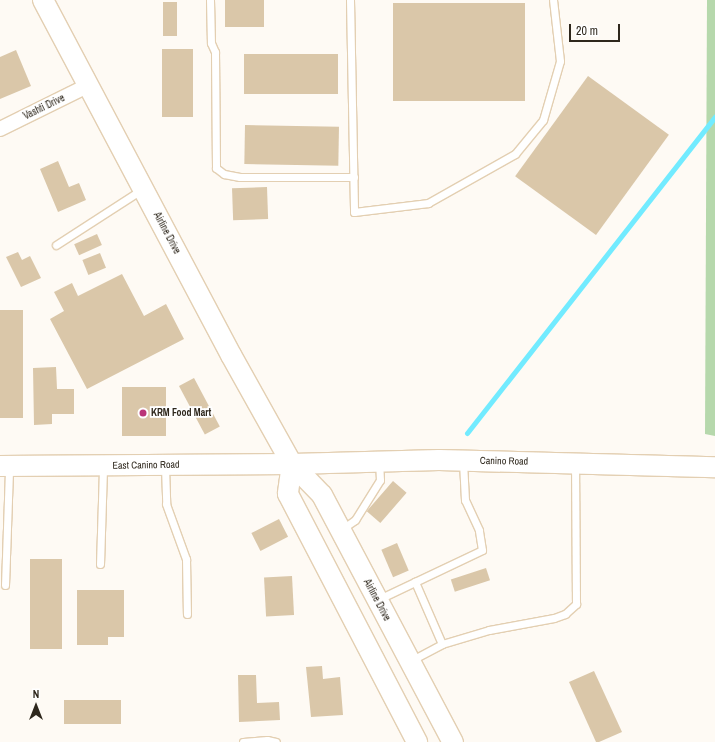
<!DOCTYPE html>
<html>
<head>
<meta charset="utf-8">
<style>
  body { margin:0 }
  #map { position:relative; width:715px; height:742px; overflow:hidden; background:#fefaf4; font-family:"Archivo Narrow",sans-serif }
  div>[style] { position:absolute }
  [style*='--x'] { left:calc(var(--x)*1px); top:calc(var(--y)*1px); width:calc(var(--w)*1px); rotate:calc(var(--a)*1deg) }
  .green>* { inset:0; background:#b6d8ac }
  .stream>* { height:5px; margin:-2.5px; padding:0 2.5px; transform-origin:2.5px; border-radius:2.5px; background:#72ebff }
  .building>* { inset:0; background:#dac7a9; transform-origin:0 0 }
  .roads { filter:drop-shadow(1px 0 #e3cfb2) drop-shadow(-1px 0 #e3cfb2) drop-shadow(0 1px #e3cfb2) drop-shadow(0 -1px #e3cfb2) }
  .lane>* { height:7px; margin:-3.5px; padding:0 3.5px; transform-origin:3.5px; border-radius:3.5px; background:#fff }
  .street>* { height:14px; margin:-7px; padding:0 7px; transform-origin:7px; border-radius:7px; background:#fff }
  .secondary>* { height:20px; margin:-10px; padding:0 10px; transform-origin:10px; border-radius:10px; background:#fff }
  .dots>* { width:11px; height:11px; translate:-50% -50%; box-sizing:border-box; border:2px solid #fff; border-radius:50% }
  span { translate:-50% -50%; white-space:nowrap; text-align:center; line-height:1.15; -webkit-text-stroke:3.5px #fff; paint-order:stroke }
  .street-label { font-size:10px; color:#2e271c }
  .poi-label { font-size:10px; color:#2e271c; font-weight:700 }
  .left { translate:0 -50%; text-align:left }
  .north { position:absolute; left:16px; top:686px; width:40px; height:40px; -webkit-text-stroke:3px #fff; paint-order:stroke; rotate:0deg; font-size:11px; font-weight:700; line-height:16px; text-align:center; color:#2e271c }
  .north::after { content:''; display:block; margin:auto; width:14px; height:18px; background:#2e271c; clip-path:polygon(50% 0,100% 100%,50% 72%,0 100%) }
  .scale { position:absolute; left:569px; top:24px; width:51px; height:18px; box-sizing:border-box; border:2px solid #2e271c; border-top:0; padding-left:5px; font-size:12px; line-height:14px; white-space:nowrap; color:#2e271c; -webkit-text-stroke:3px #fff; paint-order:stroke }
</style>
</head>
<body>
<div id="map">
  <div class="green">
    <i style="clip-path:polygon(707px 0,715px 0,715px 436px,705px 434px)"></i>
  </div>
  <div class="stream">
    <i style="--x:467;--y:433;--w:402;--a:-51.9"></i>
  </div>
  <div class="building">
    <i style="left:225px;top:0;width:39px;height:27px"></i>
    <i style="left:163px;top:2px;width:14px;height:34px"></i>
    <i style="left:393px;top:3px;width:132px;height:98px"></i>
    <i style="left:162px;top:49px;width:31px;height:68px"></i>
    <i style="clip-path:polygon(16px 50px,31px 86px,0 99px,0 57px)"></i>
    <i style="left:244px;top:54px;width:94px;height:40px"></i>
    <i style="left:588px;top:76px;width:100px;height:124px;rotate:36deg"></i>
    <i style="left:245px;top:125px;width:94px;height:39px;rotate:1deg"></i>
    <i style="clip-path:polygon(58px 161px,69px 187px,79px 183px,86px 200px,58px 212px,40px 169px)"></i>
    <i style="left:267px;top:187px;width:32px;height:35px;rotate:88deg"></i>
    <i style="left:97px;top:234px;width:12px;height:25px;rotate:66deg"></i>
    <i style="clip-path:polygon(18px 252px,22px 260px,30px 256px,41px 278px,21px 287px,6px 257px)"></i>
    <i style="left:100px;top:253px;width:16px;height:19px;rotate:68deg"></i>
    <i style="clip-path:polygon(122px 274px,144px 316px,166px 304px,184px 339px,87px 389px,50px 319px,64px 311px,54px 292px,72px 283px,78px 296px)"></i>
    <i style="left:0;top:310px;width:23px;height:108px"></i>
    <i style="clip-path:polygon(56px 367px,57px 389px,74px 389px,74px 414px,52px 414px,52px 424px,34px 425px,33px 368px)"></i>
    <i style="left:194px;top:378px;width:55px;height:17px;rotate:62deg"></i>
    <i style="left:122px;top:387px;width:44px;height:49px"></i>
    <i style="left:393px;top:481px;width:18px;height:40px;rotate:41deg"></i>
    <i style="left:279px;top:519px;width:20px;height:31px;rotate:63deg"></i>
    <i style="left:397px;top:543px;width:30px;height:17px;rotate:67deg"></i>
    <i style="left:30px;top:559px;width:32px;height:90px"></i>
    <i style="left:486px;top:568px;width:13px;height:37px;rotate:72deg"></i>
    <i style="left:292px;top:576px;width:39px;height:28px;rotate:87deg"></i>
    <i style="clip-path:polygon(77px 590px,124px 590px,124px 637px,108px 637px,108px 645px,77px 645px)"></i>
    <i style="clip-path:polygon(322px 666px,323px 679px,340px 677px,343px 715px,311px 717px,306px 667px)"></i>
    <i style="clip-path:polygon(594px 671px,622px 732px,599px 742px,596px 742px,569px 682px)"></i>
    <i style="clip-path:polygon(238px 675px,256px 675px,257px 703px,279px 702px,280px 720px,239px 722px)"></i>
    <i style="left:64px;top:700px;width:57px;height:24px"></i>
  </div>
  <div class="roads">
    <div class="lane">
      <i style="--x:210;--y:0;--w:43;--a:88.7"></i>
      <i style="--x:211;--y:43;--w:10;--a:66"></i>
      <i style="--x:215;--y:52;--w:116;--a:89.5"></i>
      <i style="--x:216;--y:168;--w:10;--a:37"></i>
      <i style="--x:224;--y:174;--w:16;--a:11"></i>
      <i style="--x:240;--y:177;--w:114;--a:0"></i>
      <i style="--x:350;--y:0;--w:212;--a:88.9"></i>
      <i style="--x:354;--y:212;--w:75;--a:-6.9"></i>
      <i style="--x:428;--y:203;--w:100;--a:-29.4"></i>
      <i style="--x:515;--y:154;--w:44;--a:-50.5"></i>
      <i style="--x:543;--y:120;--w:61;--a:-73.9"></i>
      <i style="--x:560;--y:61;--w:61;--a:-96.5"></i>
      <i style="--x:56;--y:245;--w:101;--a:-32.9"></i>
      <i style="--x:165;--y:467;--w:37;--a:88"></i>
      <i style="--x:166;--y:504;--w:59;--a:70"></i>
      <i style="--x:186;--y:559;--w:55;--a:89"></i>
      <i style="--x:342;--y:529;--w:16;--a:-35"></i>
      <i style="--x:355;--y:520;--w:47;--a:-58"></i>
      <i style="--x:380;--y:480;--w:17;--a:-93"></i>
      <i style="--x:100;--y:564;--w:97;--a:-88.2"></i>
      <i style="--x:5;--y:585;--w:117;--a:-88"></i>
      <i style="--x:379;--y:599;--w:114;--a:-25.4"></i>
      <i style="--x:482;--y:550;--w:20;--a:-99"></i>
      <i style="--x:479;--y:530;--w:33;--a:-115"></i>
      <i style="--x:465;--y:500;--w:38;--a:-93"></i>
      <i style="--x:442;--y:644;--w:49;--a:-16.6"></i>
      <i style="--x:489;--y:630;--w:66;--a:-10.5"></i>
      <i style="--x:554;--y:618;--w:12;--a:-20"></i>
      <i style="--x:565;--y:614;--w:15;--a:-42"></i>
      <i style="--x:576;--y:604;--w:139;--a:-90.4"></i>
      <i style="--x:412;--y:660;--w:34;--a:-28"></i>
      <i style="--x:442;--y:644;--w:68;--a:-113.5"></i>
      <i style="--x:243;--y:742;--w:24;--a:-5"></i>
      <i style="--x:267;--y:740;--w:9;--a:13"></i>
    </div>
    <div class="street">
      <i style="--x:0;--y:129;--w:99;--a:-26.3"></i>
    </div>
    <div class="secondary">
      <i style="--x:43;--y:0;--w:402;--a:62.1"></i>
      <i style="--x:231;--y:355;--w:125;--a:60.8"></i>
      <i style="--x:292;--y:464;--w:43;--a:45.9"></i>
      <i style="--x:322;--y:495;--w:280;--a:62.1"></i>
      <i style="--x:292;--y:464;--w:30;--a:98"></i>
      <i style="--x:288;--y:494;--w:280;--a:62.5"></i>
      <i style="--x:0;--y:466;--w:292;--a:-0.4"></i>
      <i style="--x:292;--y:464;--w:147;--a:-1.6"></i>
      <i style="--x:439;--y:460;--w:276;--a:1.5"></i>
    </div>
  </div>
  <div class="dots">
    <i style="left:143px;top:413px;background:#ba3578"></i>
  </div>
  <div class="street-label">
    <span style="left:44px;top:107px;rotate:-26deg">Vashti Drive</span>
    <span style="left:167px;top:233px;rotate:62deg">Airline Drive</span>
    <span style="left:504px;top:461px;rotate:1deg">Canino Road</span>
    <span style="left:146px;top:465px;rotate:-1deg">East Canino Road</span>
    <span style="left:377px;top:600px;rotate:62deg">Airline Drive</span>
  </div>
  <div class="poi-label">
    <span class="left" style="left:151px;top:413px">KRM Food Mart</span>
  </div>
  <div class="north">N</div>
  <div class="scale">20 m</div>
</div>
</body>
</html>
